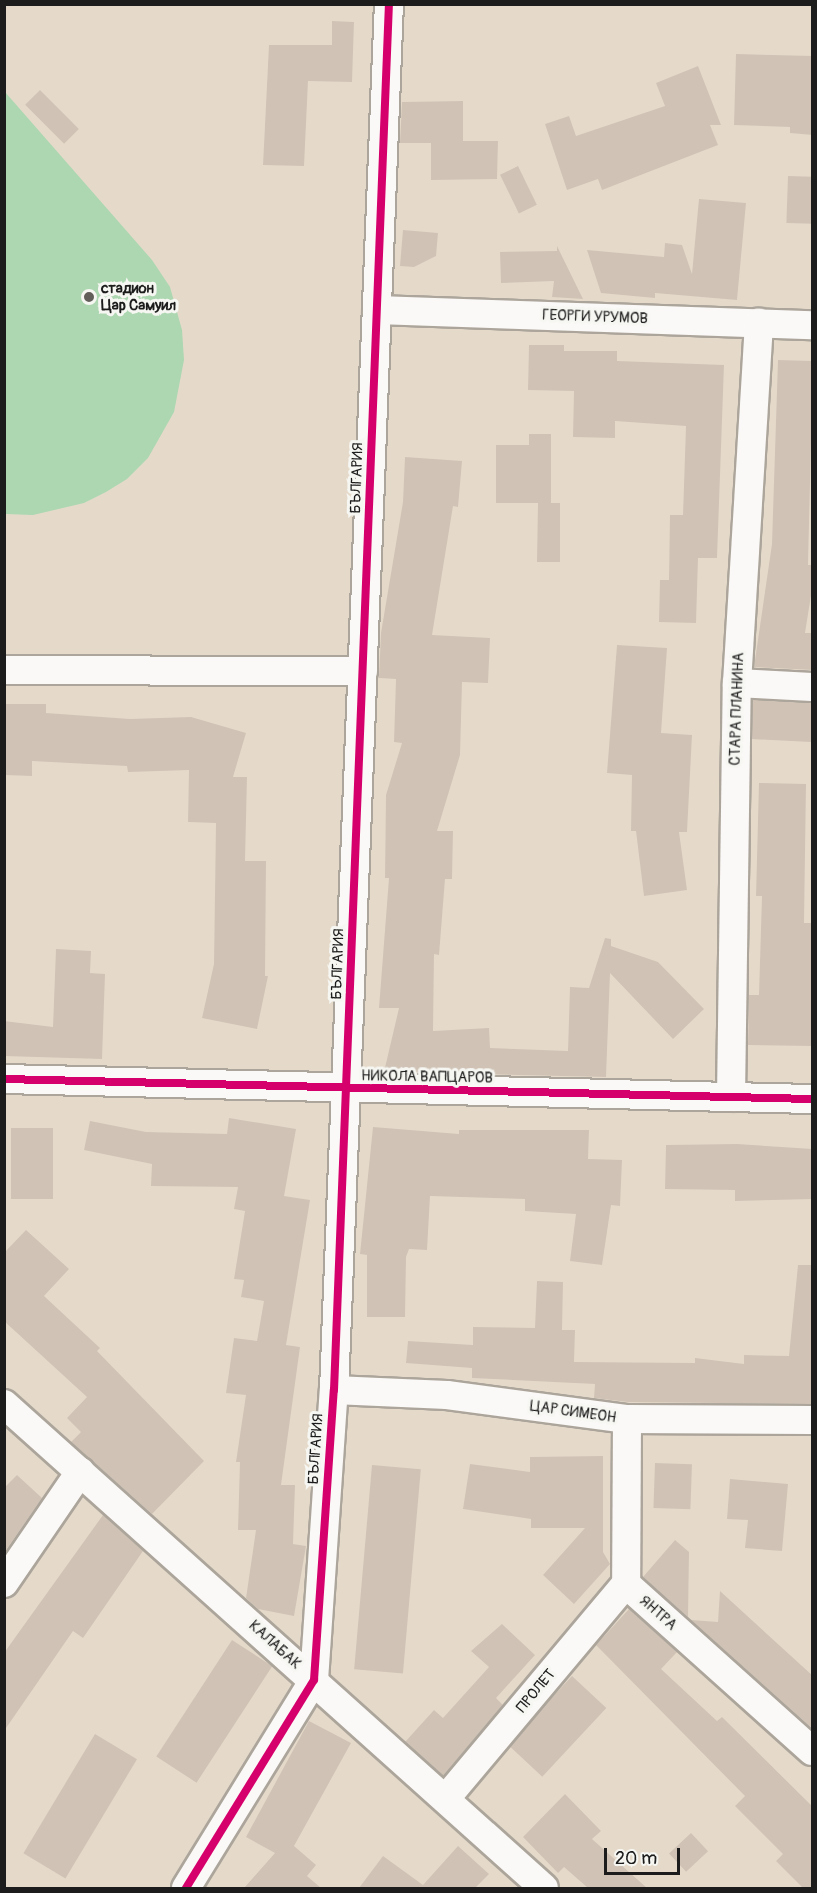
<!DOCTYPE html>
<html>
<head>
<meta charset="utf-8">
<style>
  body { margin:0 }
  #map { position:relative; width:817px; height:1893px; overflow:hidden; background:#e5daca; font-family:Pangolin,sans-serif }
  div>[style] { position:absolute }
  [style*='--x'] { left:calc(var(--x)*1px); top:calc(var(--y)*1px); width:calc(var(--w)*1px); rotate:calc(var(--a)*1deg) }
  .green>* { inset:0; background:#acd7b0 }
  .building>* { inset:0; background:#d0c3b6; transform-origin:0 0 }
  .roads { filter:drop-shadow(2px 0 #aca59b) drop-shadow(-2px 0 #aca59b) drop-shadow(0 2px #aca59b) drop-shadow(0 -2px #aca59b) }
  .minor>* { height:28px; margin:-14px; padding:0 14px; transform-origin:14px; border-radius:14px; background:#fbf9f7 }
  .cycleway>* { height:8px; margin:-4px; padding:0 4px; transform-origin:4px; border-radius:4px; background:#d6006c }
  .dots>* { width:16px; height:16px; translate:-50% -50%; box-sizing:border-box; border:3px solid #f6f6f2; border-radius:50% }
  span { translate:-50% -50%; white-space:nowrap; text-align:center; line-height:1.15; -webkit-text-stroke:6px #f6f6f2; paint-order:stroke }
  .poi-label { font-size:15px; color:#1c1c1c; font-weight:700 }
  .left { translate:0 -50%; text-align:left }
  .street-label { font-size:15px; color:#1c1c1c }
  .frame { position:absolute; inset:0; border:6px solid #1c1c1c; pointer-events:none }
  .scale { position:absolute; left:604px; top:1848px; width:76px; height:27px; box-sizing:border-box; border:3px solid #1c1c1c; border-top:0; padding-left:8px; font-size:18px; line-height:21px; white-space:nowrap; color:#1c1c1c; -webkit-text-stroke:4px #f6f6f2; paint-order:stroke }
</style>
</head>
<body>
<div id="map">
  <div class="green">
    <i style="clip-path:polygon(5px 92px,152px 260px,170px 287px,182px 330px,184px 360px,174px 412px,148px 458px,127px 479px,106px 492px,84px 503px,33px 515px,5px 514px)"></i>
  </div>
  <div class="building">
    <i style="clip-path:polygon(332px 21px,354px 22px,352px 82px,308px 81px,304px 166px,263px 165px,269px 45px,332px 45px)"></i>
    <i style="clip-path:polygon(736px 54px,813px 56px,813px 135px,790px 133px,790px 127px,734px 125px)"></i>
    <i style="clip-path:polygon(698px 66px,721px 125px,710px 125px,718px 145px,602px 190px,598px 179px,567px 190px,545px 124px,569px 116px,576px 136px,665px 106px,656px 83px)"></i>
    <i style="left:40px;top:90px;width:55px;height:21px;rotate:45deg"></i>
    <i style="clip-path:polygon(463px 101px,463px 141px,498px 141px,497px 179px,431px 180px,431px 143px,400px 143px,402px 102px)"></i>
    <i style="left:518px;top:166px;width:43px;height:20px;rotate:64deg"></i>
    <i style="left:788px;top:176px;width:25px;height:47px;rotate:2deg"></i>
    <i style="clip-path:polygon(699px 199px,746px 203px,737px 300px,655px 293px,655px 298px,601px 293px,587px 250px,664px 257px,665px 243px,682px 245px,692px 274px)"></i>
    <i style="clip-path:polygon(403px 230px,438px 233px,436px 256px,414px 267px,400px 266px)"></i>
    <i style="clip-path:polygon(557px 246px,583px 299px,552px 297px,554px 281px,501px 283px,500px 252px,557px 251px)"></i>
    <i style="clip-path:polygon(529px 345px,564px 345px,564px 351px,617px 351px,617px 361px,724px 365px,717px 558px,698px 558px,696px 623px,659px 622px,660px 580px,669px 580px,670px 515px,683px 515px,686px 426px,615px 421px,615px 438px,573px 437px,574px 391px,528px 390px)"></i>
    <i style="clip-path:polygon(778px 360px,813px 361px,808px 565px,813px 565px,813px 583px,805px 633px,813px 633px,813px 670px,754px 667px,772px 544px)"></i>
    <i style="clip-path:polygon(529px 434px,551px 434px,551px 503px,547px 503px,560px 503px,560px 562px,537px 562px,538px 503px,496px 503px,496px 445px,529px 445px)"></i>
    <i style="clip-path:polygon(405px 457px,462px 461px,458px 507px,453px 506px,432px 635px,490px 638px,488px 683px,462px 682px,460px 755px,437px 831px,453px 831px,452px 879px,445px 879px,439px 955px,434px 954px,433px 1031px,489px 1028px,490px 1048px,568px 1051px,570px 987px,589px 988px,605px 938px,611px 939px,611px 946px,658px 962px,704px 1009px,673px 1039px,610px 973px,606px 1077px,384px 1072px,399px 1008px,379px 1008px,389px 878px,385px 878px,386px 795px,402px 743px,394px 742px,396px 679px,379px 678px,381px 633px,403px 502px)"></i>
    <i style="clip-path:polygon(617px 645px,667px 648px,661px 733px,692px 735px,687px 832px,679px 832px,687px 890px,644px 896px,636px 831px,631px 831px,632px 775px,607px 773px)"></i>
    <i style="left:753px;top:700px;width:60px;height:39px;rotate:3deg"></i>
    <i style="clip-path:polygon(4px 704px,46px 704px,46px 713px,130px 719px,191px 717px,246px 733px,233px 777px,247px 777px,245px 861px,266px 861px,265px 976px,268px 976px,257px 1029px,202px 1018px,214px 964px,216px 823px,188px 822px,189px 770px,128px 772px,127px 766px,32px 761px,32px 776px,4px 775px)"></i>
    <i style="clip-path:polygon(759px 783px,806px 784px,804px 923px,813px 923px,813px 1046px,748px 1045px,749px 995px,759px 995px,762px 896px,756px 896px)"></i>
    <i style="clip-path:polygon(56px 949px,91px 951px,90px 973px,105px 974px,102px 1059px,4px 1056px,4px 1021px,53px 1027px)"></i>
    <i style="clip-path:polygon(229px 1118px,296px 1129px,284px 1196px,310px 1200px,286px 1345px,300px 1347px,281px 1485px,295px 1485px,293px 1544px,306px 1546px,294px 1616px,258px 1609px,246px 1598px,256px 1530px,238px 1530px,240px 1462px,236px 1462px,246px 1395px,226px 1393px,234px 1338px,257px 1341px,264px 1301px,241px 1297px,244px 1280px,234px 1279px,245px 1211px,234px 1209px,238px 1187px,151px 1186px,152px 1164px,84px 1150px,90px 1121px,146px 1132px,227px 1134px)"></i>
    <i style="clip-path:polygon(373px 1127px,459px 1134px,459px 1130px,589px 1130px,588px 1159px,622px 1160px,620px 1206px,611px 1205px,602px 1265px,570px 1261px,576px 1214px,525px 1211px,525px 1199px,430px 1196px,427px 1250px,409px 1249px,406px 1257px,405px 1317px,367px 1317px,367px 1255px,360px 1254px)"></i>
    <i style="left:11px;top:1128px;width:42px;height:71px"></i>
    <i style="clip-path:polygon(737px 1144px,813px 1149px,813px 1199px,735px 1201px,735px 1190px,665px 1189px,666px 1145px)"></i>
    <i style="clip-path:polygon(26px 1230px,69px 1269px,44px 1296px,100px 1348px,97px 1351px,204px 1461px,152px 1514px,71px 1442px,81px 1432px,67px 1418px,87px 1397px,4px 1321px,4px 1253px)"></i>
    <i style="clip-path:polygon(798px 1265px,813px 1265px,813px 1404px,628px 1402px,594px 1398px,595px 1384px,472px 1378px,472px 1368px,406px 1363px,408px 1341px,473px 1345px,473px 1327px,535px 1328px,537px 1281px,563px 1282px,562px 1330px,575px 1330px,574px 1362px,695px 1363px,695px 1358px,744px 1364px,744px 1355px,789px 1356px)"></i>
    <i style="clip-path:polygon(603px 1456px,603px 1552px,610px 1564px,574px 1604px,543px 1575px,585px 1528px,531px 1528px,531px 1519px,463px 1509px,470px 1464px,530px 1472px,530px 1457px)"></i>
    <i style="left:655px;top:1463px;width:37px;height:45px;rotate:2deg"></i>
    <i style="left:372px;top:1465px;width:49px;height:205px;rotate:5deg"></i>
    <i style="clip-path:polygon(17px 1475px,42px 1498px,4px 1553px,4px 1488px)"></i>
    <i style="clip-path:polygon(730px 1479px,788px 1484px,782px 1551px,745px 1548px,748px 1520px,727px 1519px)"></i>
    <i style="clip-path:polygon(103px 1515px,143px 1551px,83px 1638px,73px 1631px,4px 1731px,4px 1653px)"></i>
    <i style="clip-path:polygon(675px 1540px,689px 1552px,688px 1617px,643px 1577px)"></i>
    <i style="clip-path:polygon(720px 1591px,813px 1676px,813px 1729px,691px 1620px,718px 1622px)"></i>
    <i style="clip-path:polygon(629px 1609px,677px 1652px,661px 1669px,717px 1721px,722px 1717px,813px 1807px,813px 1888px,803px 1888px,776px 1861px,783px 1854px,735px 1806px,745px 1796px,596px 1645px)"></i>
    <i style="clip-path:polygon(502px 1624px,535px 1655px,496px 1698px,503px 1705px,443px 1776px,405px 1742px,434px 1710px,443px 1718px,489px 1667px,471px 1651px)"></i>
    <i style="left:232px;top:1640px;width:48px;height:139px;rotate:33deg"></i>
    <i style="left:572px;top:1676px;width:47px;height:94px;rotate:43deg"></i>
    <i style="clip-path:polygon(309px 1721px,351px 1743px,294px 1846px,316px 1865px,307px 1876px,321px 1888px,244px 1888px,275px 1853px,246px 1837px)"></i>
    <i style="left:95px;top:1734px;width:49px;height:139px;rotate:31deg"></i>
    <i style="clip-path:polygon(565px 1794px,601px 1831px,592px 1839px,647px 1888px,588px 1888px,564px 1867px,558px 1873px,523px 1837px)"></i>
    <i style="left:691px;top:1833px;width:25px;height:30px;rotate:47deg"></i>
    <i style="clip-path:polygon(458px 1846px,489px 1874px,475px 1888px,359px 1888px,383px 1856px,423px 1885px)"></i>
  </div>
  <div class="roads">
    <div class="minor">
      <i style="--x:377;--y:310;--w:435;--a:2"></i>
      <i style="--x:4;--y:670;--w:359;--a:0.2"></i>
      <i style="--x:737;--y:683;--w:75;--a:3.1"></i>
      <i style="--x:4;--y:1079;--w:808;--a:1.42"></i>
      <i style="--x:731;--y:1097;--w:414;--a:-89.2"></i>
      <i style="--x:737;--y:683;--w:361;--a:-86.5"></i>
      <i style="--x:334;--y:1390;--w:113;--a:2.5"></i>
      <i style="--x:447;--y:1395;--w:182;--a:7.6"></i>
      <i style="--x:627;--y:1419;--w:185;--a:0.3"></i>
      <i style="--x:4;--y:1404;--w:725;--a:41.87"></i>
      <i style="--x:627;--y:1419;--w:165;--a:90.3"></i>
      <i style="--x:626;--y:1584;--w:250;--a:41.9"></i>
      <i style="--x:4;--y:1583;--w:135;--a:-55.6"></i>
      <i style="--x:447;--y:1797;--w:278;--a:-50"></i>
      <i style="--x:186;--y:1888;--w:244;--a:-58.4"></i>
      <i style="--x:314;--y:1680;--w:291;--a:-86.1"></i>
      <i style="--x:334;--y:1390;--w:1387;--a:-87.73"></i>
    </div>
  </div>
  <div class="cycleway">
    <i style="--x:4;--y:1079;--w:808;--a:1.42"></i>
    <i style="--x:186;--y:1888;--w:244;--a:-58.4"></i>
    <i style="--x:314;--y:1680;--w:291;--a:-86.1"></i>
    <i style="--x:334;--y:1390;--w:1387;--a:-87.73"></i>
  </div>
  <div class="dots">
    <i style="left:89px;top:297px;background:#625e59"></i>
  </div>
  <div class="poi-label">
    <span class="left" style="left:101px;top:297px">стадион<br>Цар Самуил</span>
  </div>
  <div class="street-label">
    <span style="left:595px;top:317px;rotate:2deg">ГЕОРГИ УРУМОВ</span>
    <span style="left:357px;top:478px;rotate:-88deg">БЪЛГАРИЯ</span>
    <span style="left:737px;top:709px;rotate:-88deg">СТАРА ПЛАНИНА</span>
    <span style="left:338px;top:964px;rotate:-88deg">БЪЛГАРИЯ</span>
    <span style="left:427px;top:1077px;rotate:1deg">НИКОЛА ВАПЦАРОВ</span>
    <span style="left:573px;top:1412px;rotate:8deg">ЦАР СИМЕОН</span>
    <span style="left:316px;top:1449px;rotate:-86deg">БЪЛГАРИЯ</span>
    <span style="left:658px;top:1613px;rotate:42deg">ЯНТРА</span>
    <span style="left:275px;top:1645px;rotate:42deg">КАЛАБАК</span>
    <span style="left:536px;top:1691px;rotate:-50deg">ПРОЛЕТ</span>
  </div>
  <div class="frame"></div>
  <div class="scale">20 m</div>
</div>
</body>
</html>
